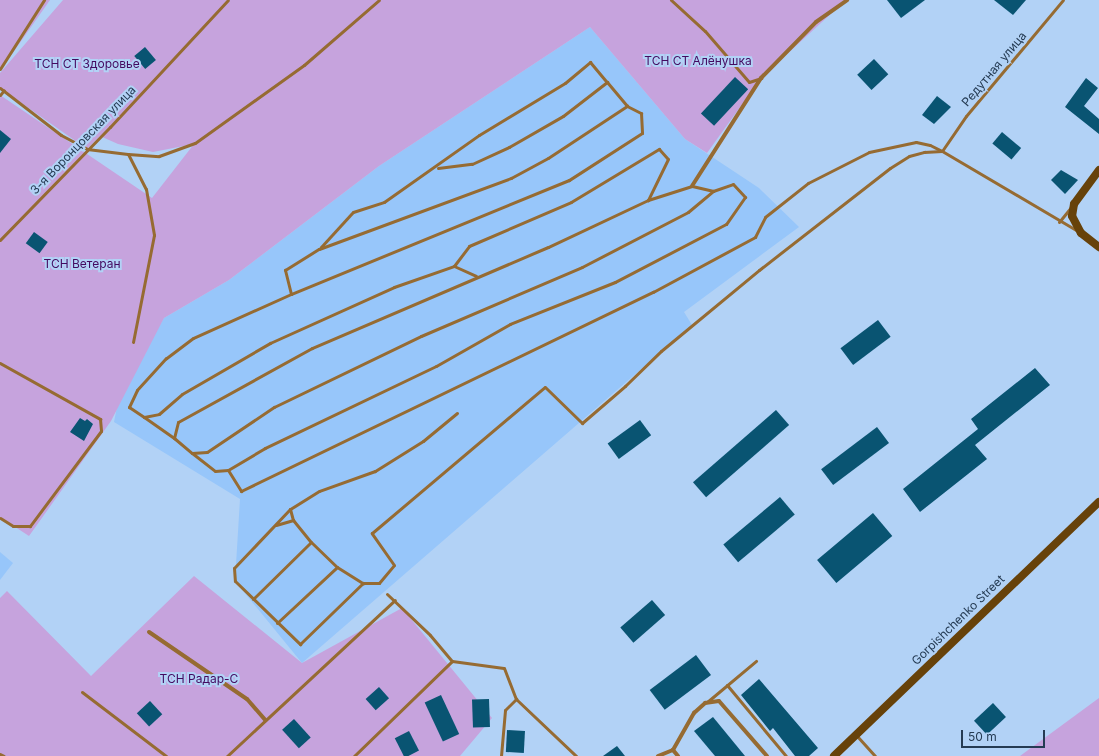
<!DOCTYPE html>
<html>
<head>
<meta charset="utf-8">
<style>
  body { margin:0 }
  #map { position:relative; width:1099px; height:756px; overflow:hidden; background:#b2d2f6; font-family:Inter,sans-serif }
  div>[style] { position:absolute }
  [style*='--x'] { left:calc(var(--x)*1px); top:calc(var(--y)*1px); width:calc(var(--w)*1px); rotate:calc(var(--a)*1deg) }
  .built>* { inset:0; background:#97c6fa }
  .green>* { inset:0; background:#c6a3dd }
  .building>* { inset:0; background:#095472; transform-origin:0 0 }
  .lane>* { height:3px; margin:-1.5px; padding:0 1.5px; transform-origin:1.5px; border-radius:1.5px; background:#966b32 }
  .street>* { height:4px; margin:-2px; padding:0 2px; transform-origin:2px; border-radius:2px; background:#966b32 }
  .secondary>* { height:8px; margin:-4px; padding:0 4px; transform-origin:4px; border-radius:4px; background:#67420a }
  span { translate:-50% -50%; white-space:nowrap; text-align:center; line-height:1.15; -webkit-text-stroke:4px #b2d2f6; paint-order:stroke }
  .park-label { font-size:12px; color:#440a60 }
  .street-label { font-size:12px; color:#253b53 }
  .scale { position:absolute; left:961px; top:730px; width:84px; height:18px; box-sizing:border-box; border:2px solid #253b53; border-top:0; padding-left:5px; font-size:12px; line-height:14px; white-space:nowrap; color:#253b53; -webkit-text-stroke:3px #b2d2f6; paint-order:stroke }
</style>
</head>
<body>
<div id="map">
  <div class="built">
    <i style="clip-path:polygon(590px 27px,685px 139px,759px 188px,799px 227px,684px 312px,692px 325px,302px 663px,235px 581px,240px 499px,114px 422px,120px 392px,164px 318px,229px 280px,379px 166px)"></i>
    <i style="clip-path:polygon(0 552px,13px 563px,0 580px)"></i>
  </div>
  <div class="green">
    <i style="clip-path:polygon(0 0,50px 0,0 71px)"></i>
    <i style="clip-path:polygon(63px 0,846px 0,761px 78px,707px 153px,685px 139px,590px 27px,379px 166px,229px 280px,164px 318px,111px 421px,29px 536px,0 517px,0 95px,152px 198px,194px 144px,153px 152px,118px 144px,100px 136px,87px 149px,0 88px,0 73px)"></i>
    <i style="clip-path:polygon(194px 576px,302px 663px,402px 608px,492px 718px,460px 756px,0 756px,0 598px,7px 591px,91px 676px)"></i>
    <i style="clip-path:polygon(1099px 698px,1099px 756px,1020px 756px)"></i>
  </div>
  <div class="building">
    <i style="clip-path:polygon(887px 0,925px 0,901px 18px)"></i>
    <i style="clip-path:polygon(994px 0,1026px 0,1013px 15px)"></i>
    <i style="left:145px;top:47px;width:17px;height:14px;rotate:50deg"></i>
    <i style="left:874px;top:59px;width:21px;height:23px;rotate:47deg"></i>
    <i style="left:735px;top:77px;width:18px;height:50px;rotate:43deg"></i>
    <i style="clip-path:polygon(1086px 78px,1098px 88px,1084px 106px,1099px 119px,1099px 134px,1065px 107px)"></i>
    <i style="clip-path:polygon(937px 96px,951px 107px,934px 124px,922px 115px)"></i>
    <i style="clip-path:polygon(0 130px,11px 139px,0 153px)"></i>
    <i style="left:1002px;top:132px;width:25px;height:15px;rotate:40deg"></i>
    <i style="clip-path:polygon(1061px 170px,1078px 180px,1065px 194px,1051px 180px)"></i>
    <i style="left:34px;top:232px;width:17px;height:14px;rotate:36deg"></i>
    <i style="left:878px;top:320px;width:21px;height:47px;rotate:53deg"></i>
    <i style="clip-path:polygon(1035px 368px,1050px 385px,975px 445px,987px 459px,920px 512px,903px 489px,978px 429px,971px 419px)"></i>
    <i style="left:776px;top:410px;width:20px;height:110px;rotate:49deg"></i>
    <i style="clip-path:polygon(80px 418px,85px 421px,87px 419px,93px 424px,84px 441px,70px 432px)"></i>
    <i style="left:640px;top:420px;width:19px;height:40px;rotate:54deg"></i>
    <i style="left:877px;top:427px;width:20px;height:70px;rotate:53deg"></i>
    <i style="left:780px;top:497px;width:23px;height:74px;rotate:50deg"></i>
    <i style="left:873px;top:513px;width:30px;height:73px;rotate:50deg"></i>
    <i style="left:652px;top:600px;width:20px;height:42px;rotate:49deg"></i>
    <i style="left:696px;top:655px;width:25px;height:58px;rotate:53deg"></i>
    <i style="clip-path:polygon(759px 679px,818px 748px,809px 756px,795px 756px,773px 728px,770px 731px,741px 695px)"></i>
    <i style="left:379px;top:687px;width:15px;height:18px;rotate:48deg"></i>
    <i style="left:441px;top:695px;width:43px;height:18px;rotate:65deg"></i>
    <i style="left:489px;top:699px;width:28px;height:17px;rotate:88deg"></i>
    <i style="left:150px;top:701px;width:18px;height:18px;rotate:47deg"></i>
    <i style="left:993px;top:703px;width:19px;height:26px;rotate:47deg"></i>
    <i style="clip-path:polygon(713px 717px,745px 756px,715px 756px,694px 731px)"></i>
    <i style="left:294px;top:719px;width:25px;height:16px;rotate:48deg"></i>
    <i style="left:507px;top:730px;width:18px;height:22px;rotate:3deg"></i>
    <i style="left:409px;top:731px;width:22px;height:16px;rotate:63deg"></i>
    <i style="clip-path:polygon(617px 746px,625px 756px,603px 756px)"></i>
  </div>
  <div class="lane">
    <i style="--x:671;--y:0;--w:46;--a:42.4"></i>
    <i style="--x:705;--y:31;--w:67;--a:49.2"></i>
    <i style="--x:749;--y:82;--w:13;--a:-18"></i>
    <i style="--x:0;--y:69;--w:82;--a:-57.5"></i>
    <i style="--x:0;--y:88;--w:77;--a:37.6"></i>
    <i style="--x:61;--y:135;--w:30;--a:28"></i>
    <i style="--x:87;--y:149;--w:41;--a:7"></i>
    <i style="--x:128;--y:154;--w:39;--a:63"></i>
    <i style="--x:146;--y:189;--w:47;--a:80.1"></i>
    <i style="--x:154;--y:235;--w:109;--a:101.1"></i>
    <i style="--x:0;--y:95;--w:6;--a:-51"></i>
    <i style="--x:128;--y:154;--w:31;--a:4"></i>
    <i style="--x:159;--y:156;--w:38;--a:-20"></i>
    <i style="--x:195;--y:143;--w:134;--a:-35.6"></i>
    <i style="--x:304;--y:65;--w:99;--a:-40.9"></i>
    <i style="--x:438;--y:168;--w:34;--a:-7"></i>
    <i style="--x:472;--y:164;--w:41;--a:-24.7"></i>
    <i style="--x:509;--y:147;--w:62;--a:-29.9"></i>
    <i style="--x:563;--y:116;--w:56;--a:-37.7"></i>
    <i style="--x:607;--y:82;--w:31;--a:50"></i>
    <i style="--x:648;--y:200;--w:46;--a:-17.7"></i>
    <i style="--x:692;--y:186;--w:22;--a:13"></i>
    <i style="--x:1059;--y:222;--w:19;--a:-51"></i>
    <i style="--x:0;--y:240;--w:158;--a:-45.8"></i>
    <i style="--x:110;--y:127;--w:173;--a:-47.1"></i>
    <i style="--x:321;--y:247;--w:47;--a:-47.6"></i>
    <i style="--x:353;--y:212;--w:33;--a:-18"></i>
    <i style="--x:384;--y:202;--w:116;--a:-35.2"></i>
    <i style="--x:479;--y:135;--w:100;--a:-31.2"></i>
    <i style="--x:565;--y:83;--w:33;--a:-40"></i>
    <i style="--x:590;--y:62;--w:26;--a:50"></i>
    <i style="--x:454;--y:266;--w:24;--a:24"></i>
    <i style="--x:291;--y:294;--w:25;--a:-104"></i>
    <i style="--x:285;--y:270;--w:40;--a:-32"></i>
    <i style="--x:319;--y:249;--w:205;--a:-20.3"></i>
    <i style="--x:511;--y:178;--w:42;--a:-28.4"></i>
    <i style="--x:548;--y:158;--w:95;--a:-33.4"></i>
    <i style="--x:627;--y:106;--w:16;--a:27"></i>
    <i style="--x:641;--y:113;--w:20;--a:87"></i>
    <i style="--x:642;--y:133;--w:87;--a:147.2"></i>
    <i style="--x:569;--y:180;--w:300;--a:157.7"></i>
    <i style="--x:291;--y:294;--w:107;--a:155.8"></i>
    <i style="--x:193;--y:338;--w:34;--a:143"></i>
    <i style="--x:166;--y:358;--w:43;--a:132.2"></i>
    <i style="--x:137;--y:390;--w:19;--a:115"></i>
    <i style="--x:129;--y:407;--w:18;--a:34"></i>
    <i style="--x:144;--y:417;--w:15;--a:-11"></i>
    <i style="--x:159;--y:414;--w:30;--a:-41"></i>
    <i style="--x:182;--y:394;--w:102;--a:-30.1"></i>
    <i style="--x:270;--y:343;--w:136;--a:-24.3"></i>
    <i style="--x:394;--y:287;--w:64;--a:-19.3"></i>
    <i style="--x:454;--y:266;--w:25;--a:-53"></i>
    <i style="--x:469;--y:246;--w:111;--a:-23.3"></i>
    <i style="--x:571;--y:202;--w:103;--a:-31.1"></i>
    <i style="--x:659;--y:149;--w:13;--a:48"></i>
    <i style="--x:668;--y:159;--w:46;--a:116"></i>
    <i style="--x:648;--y:200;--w:110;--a:154.8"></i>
    <i style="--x:548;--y:247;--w:257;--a:156.8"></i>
    <i style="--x:312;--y:348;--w:153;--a:151.1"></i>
    <i style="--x:178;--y:422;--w:16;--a:104"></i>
    <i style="--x:174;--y:438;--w:23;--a:40"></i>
    <i style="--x:192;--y:453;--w:15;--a:-4"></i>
    <i style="--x:207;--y:452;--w:81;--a:-33.9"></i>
    <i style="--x:274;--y:407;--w:163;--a:-25.8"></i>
    <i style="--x:421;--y:336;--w:175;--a:-23.2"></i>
    <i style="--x:582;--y:267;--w:119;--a:-27.4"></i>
    <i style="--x:688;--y:212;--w:33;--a:-40"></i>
    <i style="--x:713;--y:191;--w:21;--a:-19"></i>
    <i style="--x:733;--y:184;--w:18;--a:47"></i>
    <i style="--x:745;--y:197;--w:33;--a:125"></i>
    <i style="--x:726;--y:224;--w:125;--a:152.4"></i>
    <i style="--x:615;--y:282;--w:113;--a:158.2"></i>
    <i style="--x:510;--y:324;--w:85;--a:150.4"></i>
    <i style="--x:436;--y:366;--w:190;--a:154.4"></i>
    <i style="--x:265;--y:448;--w:43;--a:149.3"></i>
    <i style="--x:228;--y:470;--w:25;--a:58"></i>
    <i style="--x:241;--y:491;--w:458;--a:-25.8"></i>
    <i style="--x:653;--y:292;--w:116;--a:-28.3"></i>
    <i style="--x:755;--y:237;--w:22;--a:-63"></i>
    <i style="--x:765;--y:217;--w:55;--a:-38.3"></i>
    <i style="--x:808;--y:183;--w:68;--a:-26.9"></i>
    <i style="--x:869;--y:152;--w:48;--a:-12"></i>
    <i style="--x:916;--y:142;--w:14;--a:12"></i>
    <i style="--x:930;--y:145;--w:13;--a:27"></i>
    <i style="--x:942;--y:151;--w:42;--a:-55.6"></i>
    <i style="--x:966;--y:116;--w:151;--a:-50.1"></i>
    <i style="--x:0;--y:363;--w:115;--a:29.2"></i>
    <i style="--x:100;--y:419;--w:12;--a:85"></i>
    <i style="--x:101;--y:431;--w:119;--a:126.8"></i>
    <i style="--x:30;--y:526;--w:17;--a:180"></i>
    <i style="--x:13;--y:526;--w:15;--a:-148"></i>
    <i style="--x:457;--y:413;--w:44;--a:140.5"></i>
    <i style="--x:423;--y:441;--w:57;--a:148"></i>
    <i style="--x:375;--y:471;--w:59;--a:160.3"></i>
    <i style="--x:319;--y:491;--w:34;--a:148"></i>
    <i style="--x:290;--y:509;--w:81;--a:133.5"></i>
    <i style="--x:234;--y:568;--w:13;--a:86"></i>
    <i style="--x:235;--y:581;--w:91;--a:44.1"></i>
    <i style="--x:300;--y:644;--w:88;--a:-44.1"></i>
    <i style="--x:363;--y:583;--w:16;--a:0"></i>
    <i style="--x:379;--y:583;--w:23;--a:-50"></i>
    <i style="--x:394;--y:565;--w:39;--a:-125"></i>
    <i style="--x:372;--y:533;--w:226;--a:-40.2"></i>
    <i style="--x:545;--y:387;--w:52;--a:44.2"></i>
    <i style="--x:582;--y:423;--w:57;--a:-40.7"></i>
    <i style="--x:625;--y:386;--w:50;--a:-44.2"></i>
    <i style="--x:661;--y:351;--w:127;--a:-39.6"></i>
    <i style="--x:759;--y:270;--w:166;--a:-37.9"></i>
    <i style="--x:890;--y:168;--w:22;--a:-32"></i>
    <i style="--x:909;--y:156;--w:16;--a:-15"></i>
    <i style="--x:924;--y:152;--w:18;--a:-3"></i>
    <i style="--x:942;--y:151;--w:158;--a:30.5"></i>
    <i style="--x:144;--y:417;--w:37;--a:35"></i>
    <i style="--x:192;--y:453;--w:29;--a:38"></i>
    <i style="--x:215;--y:471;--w:13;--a:-4"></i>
    <i style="--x:290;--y:509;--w:11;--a:75"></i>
    <i style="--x:293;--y:520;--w:28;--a:51"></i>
    <i style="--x:311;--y:542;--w:36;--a:44"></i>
    <i style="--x:337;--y:567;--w:31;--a:32"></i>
    <i style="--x:276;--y:525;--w:18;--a:-16"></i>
    <i style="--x:387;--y:594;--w:59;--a:43.6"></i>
    <i style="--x:430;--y:635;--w:34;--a:50"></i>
    <i style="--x:452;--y:661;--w:52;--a:7.7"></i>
    <i style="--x:504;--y:668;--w:33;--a:69"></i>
    <i style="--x:516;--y:699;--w:83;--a:43.5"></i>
    <i style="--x:253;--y:599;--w:81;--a:-44.5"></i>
    <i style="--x:277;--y:623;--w:82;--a:-43"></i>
    <i style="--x:727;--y:685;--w:92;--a:50.3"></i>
    <i style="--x:82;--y:692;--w:106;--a:37.3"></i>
    <i style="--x:707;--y:702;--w:64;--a:-39.9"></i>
    <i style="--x:857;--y:736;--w:27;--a:48"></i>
    <i style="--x:0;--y:754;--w:4;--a:27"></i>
    <i style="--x:227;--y:756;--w:229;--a:-42.9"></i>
    <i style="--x:354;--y:756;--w:136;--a:-44.1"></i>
    <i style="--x:501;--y:756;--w:46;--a:-85"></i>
    <i style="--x:505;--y:710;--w:16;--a:-45"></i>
  </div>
  <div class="street">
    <i style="--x:692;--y:186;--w:128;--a:-57.4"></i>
    <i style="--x:761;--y:78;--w:78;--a:-45.5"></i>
    <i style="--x:816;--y:22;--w:38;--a:-35"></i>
    <i style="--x:149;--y:632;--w:119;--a:34.4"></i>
    <i style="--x:247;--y:699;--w:28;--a:49"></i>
    <i style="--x:658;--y:756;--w:16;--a:-22"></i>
    <i style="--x:678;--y:756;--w:8;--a:-130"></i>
    <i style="--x:673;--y:750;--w:43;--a:-60.4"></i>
    <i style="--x:694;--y:713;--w:15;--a:-42"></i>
    <i style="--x:705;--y:703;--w:14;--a:-8"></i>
    <i style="--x:719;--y:701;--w:73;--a:48.9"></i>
  </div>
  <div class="secondary">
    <i style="--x:1099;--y:170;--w:42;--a:126.3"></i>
    <i style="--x:1074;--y:204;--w:12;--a:99"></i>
    <i style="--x:1072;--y:216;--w:19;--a:62"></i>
    <i style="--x:1081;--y:233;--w:23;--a:38"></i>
    <i style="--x:834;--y:756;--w:367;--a:-43.8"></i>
  </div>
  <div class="park-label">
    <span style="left:698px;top:61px">ТСН СТ Алёнушка</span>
    <span style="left:87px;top:64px">ТСН СТ Здоровье</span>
    <span style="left:82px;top:264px">ТСН Ветеран</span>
    <span style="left:199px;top:679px">ТСН Радар-С</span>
  </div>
  <div class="street-label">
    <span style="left:994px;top:69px;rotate:-50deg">Редутная улица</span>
    <span style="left:83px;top:140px;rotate:-46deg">3-я Воронцовская улица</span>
    <span style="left:958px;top:620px;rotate:-44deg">Gorpishchenko Street</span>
  </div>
  <div class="scale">50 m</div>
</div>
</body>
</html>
